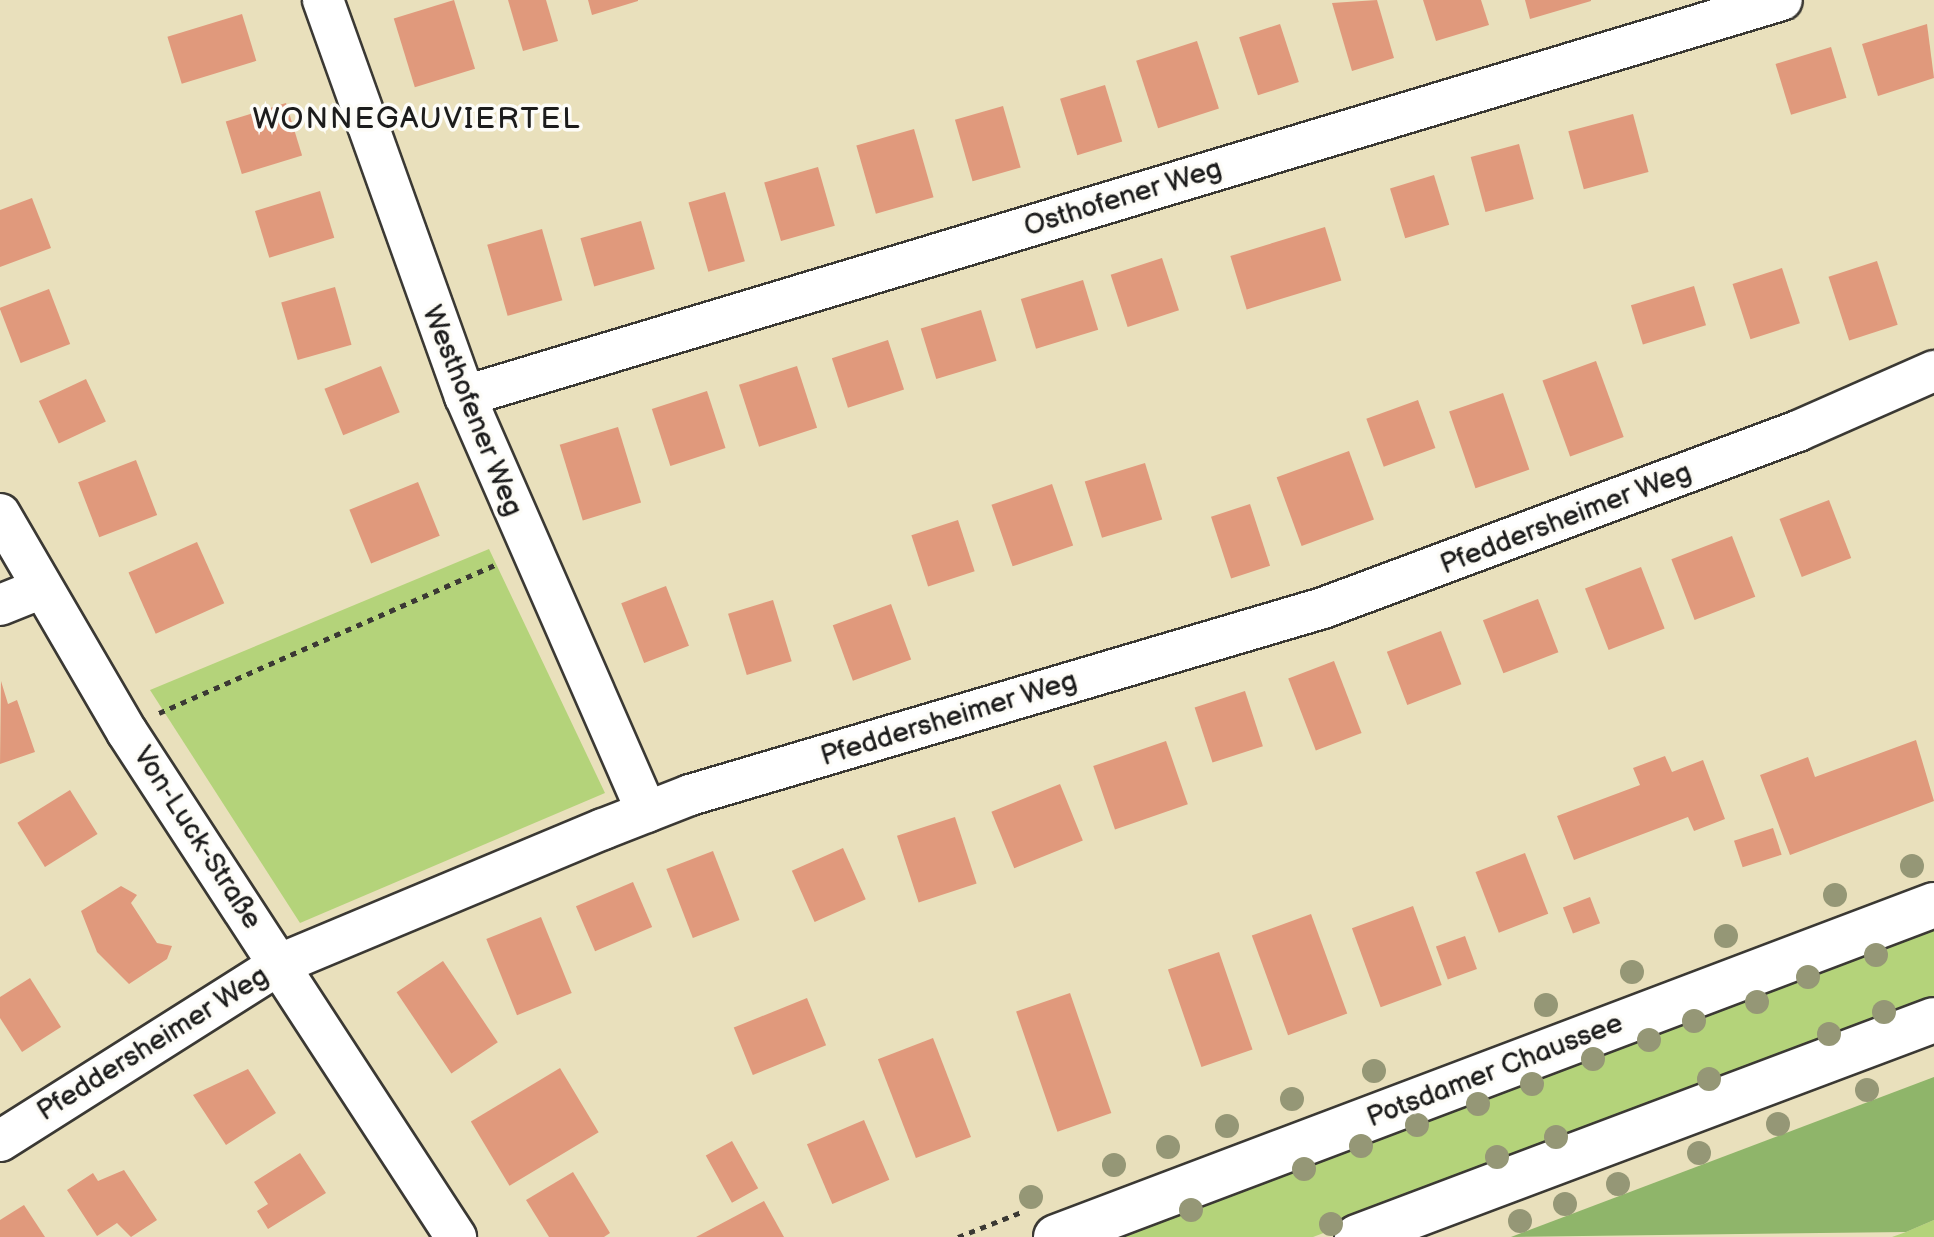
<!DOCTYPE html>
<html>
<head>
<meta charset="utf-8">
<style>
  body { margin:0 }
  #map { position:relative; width:1934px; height:1237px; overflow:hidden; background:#e9e0bc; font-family:"Balsamiq Sans",sans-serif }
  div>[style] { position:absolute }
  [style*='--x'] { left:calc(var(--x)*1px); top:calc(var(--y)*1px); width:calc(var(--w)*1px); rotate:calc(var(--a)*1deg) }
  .green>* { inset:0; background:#b4d37a }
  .forest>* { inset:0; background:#8fb56a }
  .building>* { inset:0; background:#e0997c; transform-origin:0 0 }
  .path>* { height:5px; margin-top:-2.5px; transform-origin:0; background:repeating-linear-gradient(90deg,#3b3934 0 6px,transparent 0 12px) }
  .roads { filter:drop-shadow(2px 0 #3b3934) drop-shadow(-2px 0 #3b3934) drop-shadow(0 2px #3b3934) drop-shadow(0 -2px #3b3934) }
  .minor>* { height:40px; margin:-20px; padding:0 20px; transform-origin:20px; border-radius:20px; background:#fff }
  .major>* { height:44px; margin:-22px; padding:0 22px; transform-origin:22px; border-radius:22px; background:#fff }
  .trees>* { width:24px; height:24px; margin:-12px; border-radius:50%; background:#959776 }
  span { translate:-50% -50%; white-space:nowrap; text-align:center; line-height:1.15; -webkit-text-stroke:7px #fdfcf7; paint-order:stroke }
  .street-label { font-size:28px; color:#1c1c1c }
  .neighbourhood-label { font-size:30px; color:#1c1c1c; letter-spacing:2px }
</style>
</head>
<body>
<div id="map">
  <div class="green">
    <i style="clip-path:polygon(489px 549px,605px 793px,300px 923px,150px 690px)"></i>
    <i style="clip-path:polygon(1934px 923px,1934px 1002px,1313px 1237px,1102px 1237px)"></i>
    <i style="clip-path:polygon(1934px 1220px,1934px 1237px,1892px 1237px,1906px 1232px)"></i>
  </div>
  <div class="forest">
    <i style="clip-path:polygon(1934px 1077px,1934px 1220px,1906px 1232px,1511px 1237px)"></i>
  </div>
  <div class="building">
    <i style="left:454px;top:0;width:72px;height:63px;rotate:73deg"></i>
    <i style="clip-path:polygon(508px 0,546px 0,558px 41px,523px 51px)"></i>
    <i style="clip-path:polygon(588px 0,638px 0,638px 1px,592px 15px)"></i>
    <i style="clip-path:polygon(1377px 0,1394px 58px,1352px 71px,1332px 3px)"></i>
    <i style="clip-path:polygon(1423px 0,1481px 0,1489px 25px,1436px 41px)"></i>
    <i style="clip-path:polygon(1525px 0,1591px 0,1591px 1px,1530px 19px)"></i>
    <i style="left:242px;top:14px;width:49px;height:78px;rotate:73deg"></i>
    <i style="left:1280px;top:24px;width:61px;height:43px;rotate:72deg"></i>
    <i style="clip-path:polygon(1927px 24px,1934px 78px,1878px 96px,1862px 44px)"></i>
    <i style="left:1197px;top:41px;width:71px;height:64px;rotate:72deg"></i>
    <i style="left:1831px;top:47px;width:53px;height:58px;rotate:73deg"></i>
    <i style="left:1105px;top:85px;width:59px;height:47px;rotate:73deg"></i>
    <i style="left:286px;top:103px;width:55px;height:63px;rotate:73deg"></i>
    <i style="left:1003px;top:106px;width:64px;height:50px;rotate:74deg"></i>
    <i style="left:1633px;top:114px;width:60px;height:67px;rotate:75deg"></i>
    <i style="left:914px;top:129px;width:71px;height:60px;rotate:74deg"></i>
    <i style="left:1519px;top:144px;width:57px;height:50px;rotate:75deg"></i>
    <i style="left:818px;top:167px;width:61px;height:56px;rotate:74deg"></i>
    <i style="left:1434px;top:175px;width:52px;height:46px;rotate:73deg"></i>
    <i style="left:320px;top:191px;width:49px;height:68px;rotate:73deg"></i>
    <i style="left:725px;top:192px;width:72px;height:38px;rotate:74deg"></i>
    <i style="clip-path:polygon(32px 198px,51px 248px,0 267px,0 210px)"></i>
    <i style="left:641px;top:221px;width:50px;height:63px;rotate:74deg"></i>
    <i style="left:1325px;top:227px;width:56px;height:99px;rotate:73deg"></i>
    <i style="left:542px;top:229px;width:74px;height:57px;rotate:74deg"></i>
    <i style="left:1162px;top:258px;width:55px;height:54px;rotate:72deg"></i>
    <i style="left:1877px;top:261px;width:67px;height:51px;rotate:72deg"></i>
    <i style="left:1782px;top:268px;width:58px;height:52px;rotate:72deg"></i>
    <i style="left:1083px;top:280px;width:52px;height:65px;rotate:73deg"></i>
    <i style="left:1694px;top:286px;width:41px;height:66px;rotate:73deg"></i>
    <i style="left:335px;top:287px;width:60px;height:56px;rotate:74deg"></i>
    <i style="left:49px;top:289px;width:59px;height:53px;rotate:69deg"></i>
    <i style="left:981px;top:310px;width:53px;height:63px;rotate:73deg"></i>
    <i style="left:888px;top:340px;width:52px;height:59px;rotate:72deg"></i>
    <i style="left:1596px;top:361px;width:81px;height:57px;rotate:70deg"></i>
    <i style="left:381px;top:366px;width:50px;height:61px;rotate:68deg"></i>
    <i style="left:797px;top:366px;width:65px;height:61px;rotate:72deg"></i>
    <i style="left:86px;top:379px;width:47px;height:52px;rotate:65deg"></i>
    <i style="left:707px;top:391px;width:60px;height:58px;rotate:72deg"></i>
    <i style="left:1503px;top:393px;width:81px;height:57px;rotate:71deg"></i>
    <i style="left:1418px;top:400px;width:51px;height:55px;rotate:70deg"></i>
    <i style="left:618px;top:427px;width:79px;height:61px;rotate:73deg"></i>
    <i style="left:1349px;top:451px;width:73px;height:77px;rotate:70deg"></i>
    <i style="left:136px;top:460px;width:59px;height:62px;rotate:69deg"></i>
    <i style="left:1145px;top:463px;width:59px;height:63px;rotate:73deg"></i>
    <i style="left:418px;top:482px;width:58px;height:74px;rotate:68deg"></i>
    <i style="left:1052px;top:484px;width:65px;height:64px;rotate:71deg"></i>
    <i style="left:1829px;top:500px;width:62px;height:53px;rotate:69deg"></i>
    <i style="left:1250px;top:504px;width:65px;height:41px;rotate:72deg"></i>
    <i style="left:958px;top:520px;width:54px;height:49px;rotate:72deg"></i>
    <i style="left:1732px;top:536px;width:65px;height:65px;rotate:69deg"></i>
    <i style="left:197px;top:542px;width:67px;height:75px;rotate:66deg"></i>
    <i style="left:1641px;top:567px;width:66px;height:60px;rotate:69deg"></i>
    <i style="left:666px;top:586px;width:64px;height:48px;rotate:69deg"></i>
    <i style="left:1538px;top:599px;width:57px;height:59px;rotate:69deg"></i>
    <i style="left:773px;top:600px;width:64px;height:47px;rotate:73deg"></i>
    <i style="left:891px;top:604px;width:59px;height:62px;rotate:70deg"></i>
    <i style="left:1441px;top:631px;width:57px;height:58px;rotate:69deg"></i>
    <i style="left:1334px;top:661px;width:77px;height:49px;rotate:69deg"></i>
    <i style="clip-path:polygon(1px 681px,8px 704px,17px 700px,35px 752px,0 764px)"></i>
    <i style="left:1245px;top:691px;width:58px;height:53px;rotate:72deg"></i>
    <i style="clip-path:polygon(1916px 740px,1934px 801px,1790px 855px,1760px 775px,1808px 757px,1815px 777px)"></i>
    <i style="left:1166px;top:741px;width:67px;height:77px;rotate:71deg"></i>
    <i style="clip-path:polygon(1665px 756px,1672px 772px,1703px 760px,1725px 819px,1694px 831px,1688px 817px,1574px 860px,1557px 816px,1640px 785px,1633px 768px)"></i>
    <i style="left:1060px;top:784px;width:61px;height:74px;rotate:68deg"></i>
    <i style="left:70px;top:790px;width:52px;height:62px;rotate:58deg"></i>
    <i style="left:955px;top:817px;width:70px;height:61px;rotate:72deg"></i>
    <i style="left:1773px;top:828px;width:28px;height:41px;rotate:72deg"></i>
    <i style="left:843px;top:848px;width:56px;height:56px;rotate:66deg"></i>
    <i style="left:713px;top:851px;width:74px;height:50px;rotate:69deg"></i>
    <i style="left:1525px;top:853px;width:65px;height:53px;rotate:69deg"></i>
    <i style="left:633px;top:882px;width:49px;height:62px;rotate:67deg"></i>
    <i style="clip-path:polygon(121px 886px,137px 895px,131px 903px,157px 943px,172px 946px,167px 959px,129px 984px,97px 952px,81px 911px)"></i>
    <i style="left:1590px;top:897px;width:28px;height:29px;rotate:69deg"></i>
    <i style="left:1413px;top:906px;width:84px;height:65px;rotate:70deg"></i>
    <i style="left:1311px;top:914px;width:106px;height:63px;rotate:70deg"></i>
    <i style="left:541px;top:917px;width:82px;height:59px;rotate:68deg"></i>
    <i style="left:1465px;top:936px;width:35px;height:31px;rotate:70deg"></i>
    <i style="left:1219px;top:952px;width:103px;height:54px;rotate:71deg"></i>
    <i style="left:443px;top:961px;width:98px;height:56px;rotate:56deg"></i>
    <i style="clip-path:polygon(30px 978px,61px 1027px,22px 1052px,0 1018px,0 997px)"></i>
    <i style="left:1070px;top:993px;width:127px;height:57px;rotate:71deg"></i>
    <i style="left:807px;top:998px;width:51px;height:79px;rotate:68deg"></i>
    <i style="left:933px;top:1038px;width:106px;height:59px;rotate:69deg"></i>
    <i style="left:560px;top:1068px;width:75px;height:104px;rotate:59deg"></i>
    <i style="clip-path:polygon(248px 1069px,276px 1113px,226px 1145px,193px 1095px)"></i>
    <i style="left:864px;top:1120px;width:65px;height:62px;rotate:67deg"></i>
    <i style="left:732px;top:1141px;width:54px;height:30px;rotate:61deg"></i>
    <i style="clip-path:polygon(300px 1153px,326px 1193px,268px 1229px,257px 1211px,268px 1204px,254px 1182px)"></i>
    <i style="clip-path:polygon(124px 1170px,157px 1220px,131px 1237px,117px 1223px,97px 1236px,67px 1190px,93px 1173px,98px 1181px)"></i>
    <i style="clip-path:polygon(573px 1172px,610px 1233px,604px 1237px,549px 1237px,526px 1200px)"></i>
    <i style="clip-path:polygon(764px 1201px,784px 1237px,696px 1237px)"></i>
    <i style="clip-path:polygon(24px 1205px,45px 1237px,0 1237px,0 1220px)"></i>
  </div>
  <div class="path">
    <i style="--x:159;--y:713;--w:369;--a:-23.8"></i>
    <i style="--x:958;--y:1237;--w:71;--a:-21.5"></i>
  </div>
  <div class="roads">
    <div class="minor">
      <i style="--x:323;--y:0;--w:421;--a:70.3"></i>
      <i style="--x:465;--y:396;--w:454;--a:66.4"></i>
      <i style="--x:465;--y:396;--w:1375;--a:-16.74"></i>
      <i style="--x:0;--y:514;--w:252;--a:59.8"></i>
      <i style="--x:127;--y:732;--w:603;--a:56.92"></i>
      <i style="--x:0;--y:605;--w:43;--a:-21.8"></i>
      <i style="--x:0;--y:1141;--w:331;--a:-32.3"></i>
      <i style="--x:280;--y:964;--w:350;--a:-22.7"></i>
      <i style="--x:603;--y:829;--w:93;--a:-21.3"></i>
      <i style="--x:690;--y:795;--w:660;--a:-16.46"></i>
      <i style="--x:1323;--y:608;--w:507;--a:-20.44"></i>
      <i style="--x:1798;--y:431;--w:149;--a:-23.8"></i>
    </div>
    <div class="major">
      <i style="--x:1056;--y:1237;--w:939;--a:-20.71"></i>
      <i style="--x:1357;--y:1237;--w:616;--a:-20.61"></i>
    </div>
  </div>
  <div class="trees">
    <i style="left:1912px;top:866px"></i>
    <i style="left:1835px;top:895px"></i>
    <i style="left:1726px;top:936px"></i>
    <i style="left:1876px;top:955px"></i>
    <i style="left:1632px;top:972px"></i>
    <i style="left:1808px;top:977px"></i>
    <i style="left:1757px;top:1002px"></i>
    <i style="left:1546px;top:1005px"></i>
    <i style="left:1884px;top:1012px"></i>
    <i style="left:1694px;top:1021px"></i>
    <i style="left:1829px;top:1034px"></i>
    <i style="left:1649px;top:1040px"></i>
    <i style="left:1593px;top:1059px"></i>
    <i style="left:1374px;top:1071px"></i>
    <i style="left:1709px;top:1079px"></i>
    <i style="left:1532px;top:1084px"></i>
    <i style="left:1867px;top:1090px"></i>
    <i style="left:1292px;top:1099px"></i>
    <i style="left:1478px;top:1104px"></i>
    <i style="left:1778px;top:1124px"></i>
    <i style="left:1417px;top:1125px"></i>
    <i style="left:1227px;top:1126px"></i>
    <i style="left:1556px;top:1137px"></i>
    <i style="left:1361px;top:1146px"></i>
    <i style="left:1168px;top:1147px"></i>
    <i style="left:1699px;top:1153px"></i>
    <i style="left:1497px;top:1157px"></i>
    <i style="left:1114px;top:1165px"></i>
    <i style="left:1304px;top:1169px"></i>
    <i style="left:1618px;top:1184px"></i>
    <i style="left:1031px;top:1197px"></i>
    <i style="left:1565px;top:1204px"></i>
    <i style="left:1191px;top:1210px"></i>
    <i style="left:1520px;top:1221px"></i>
    <i style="left:1331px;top:1224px"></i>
  </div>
  <div class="street-label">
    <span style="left:1123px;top:198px;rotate:-17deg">Osthofener Weg</span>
    <span style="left:472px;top:411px;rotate:68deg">Westhofener Weg</span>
    <span style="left:1566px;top:519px;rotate:-21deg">Pfeddersheimer Weg</span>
    <span style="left:949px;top:719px;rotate:-17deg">Pfeddersheimer Weg</span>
    <span style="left:197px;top:838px;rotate:57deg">Von-Luck-Straße</span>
    <span style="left:153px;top:1044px;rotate:-32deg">Pfeddersheimer Weg</span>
    <span style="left:1495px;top:1071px;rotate:-21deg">Potsdamer Chaussee</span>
  </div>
  <div class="neighbourhood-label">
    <span style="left:417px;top:119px">WONNEGAUVIERTEL</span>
  </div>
</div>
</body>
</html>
